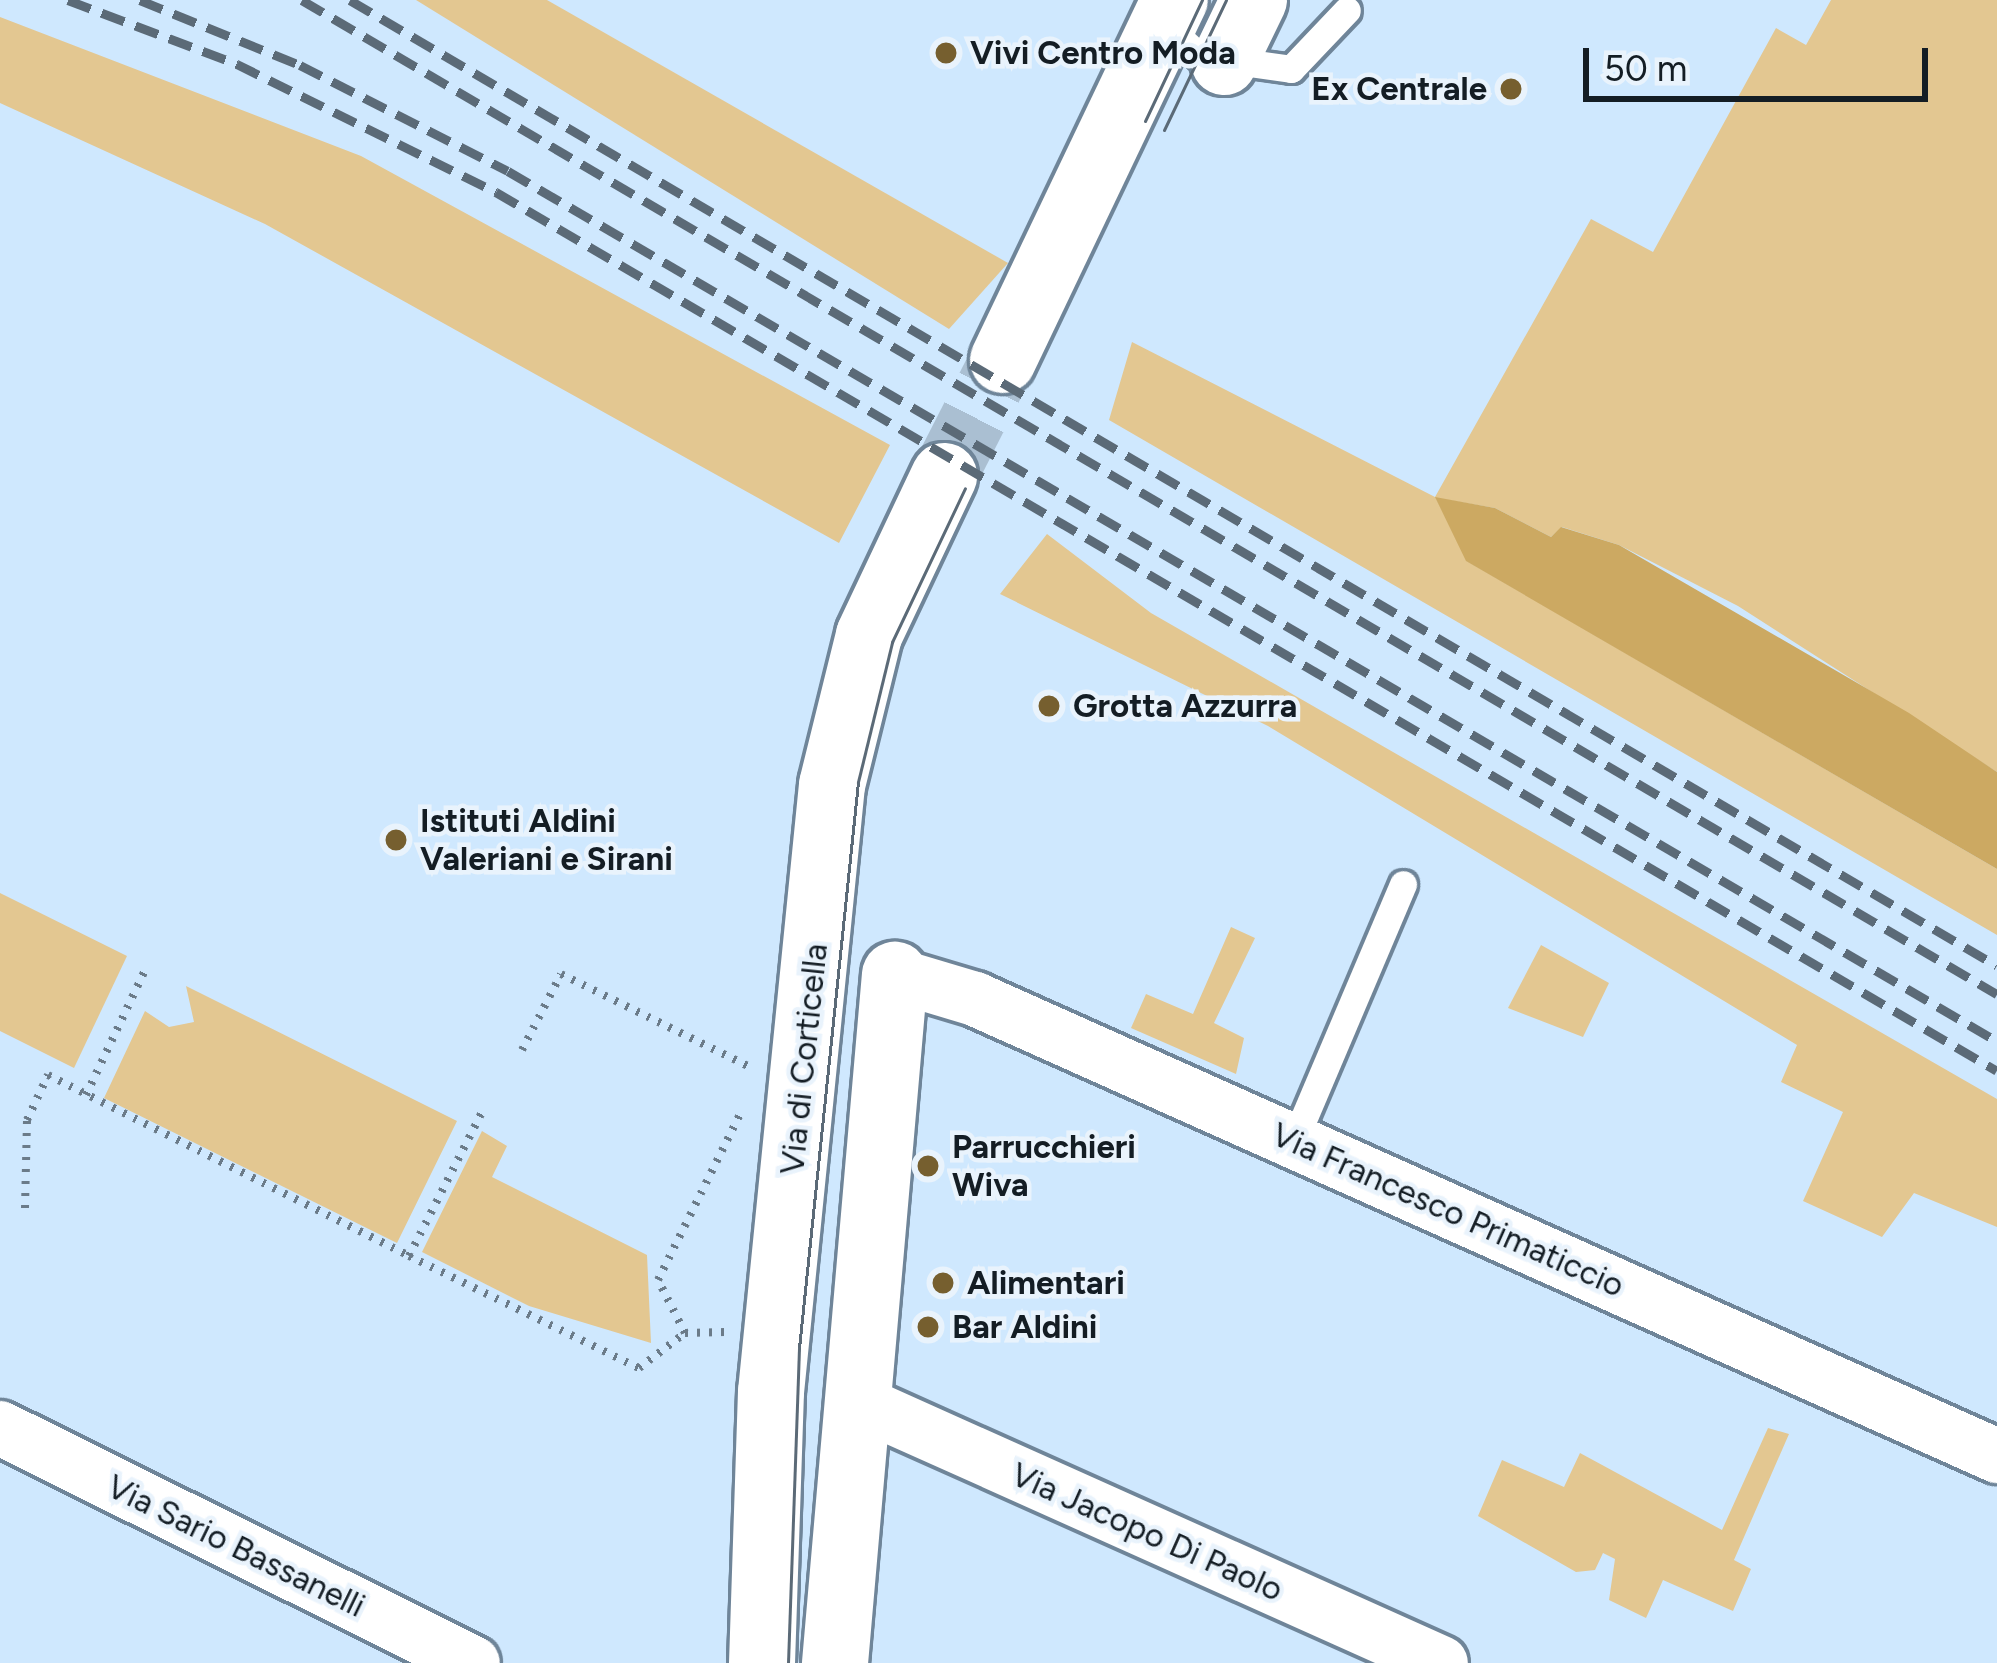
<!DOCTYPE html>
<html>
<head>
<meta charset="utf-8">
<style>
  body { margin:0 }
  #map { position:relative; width:1997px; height:1663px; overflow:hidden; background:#cfe8fe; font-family:Figtree,sans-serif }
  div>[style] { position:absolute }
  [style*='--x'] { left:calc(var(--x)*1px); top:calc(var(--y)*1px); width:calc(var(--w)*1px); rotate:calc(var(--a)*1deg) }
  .green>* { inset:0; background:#e3c791 }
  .forest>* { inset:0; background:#cca962 }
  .secondary-tunnel>* { height:66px; margin-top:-33px; transform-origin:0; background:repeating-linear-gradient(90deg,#aabfd2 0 66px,transparent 0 99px) }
  .path>* { height:8px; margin-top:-4px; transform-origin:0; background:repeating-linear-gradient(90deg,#6b7b89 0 3px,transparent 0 12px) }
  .roads { filter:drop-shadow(3px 0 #6f8599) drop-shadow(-3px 0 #6f8599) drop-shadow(0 3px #6f8599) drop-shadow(0 -3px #6f8599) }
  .lane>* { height:27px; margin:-13.5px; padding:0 13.5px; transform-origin:13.5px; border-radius:13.5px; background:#fff }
  .street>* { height:54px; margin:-27px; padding:0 27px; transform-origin:27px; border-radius:27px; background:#fff }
  .secondary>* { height:66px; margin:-33px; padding:0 33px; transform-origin:33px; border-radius:33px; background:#fff }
  .tram>* { height:3px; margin:-1.5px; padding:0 1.5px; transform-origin:1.5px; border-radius:1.5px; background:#5b6a77 }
  .rail>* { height:9px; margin-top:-4.5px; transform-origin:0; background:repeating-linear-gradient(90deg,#5b6a77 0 24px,transparent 0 36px) }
  .dots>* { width:33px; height:33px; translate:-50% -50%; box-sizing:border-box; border:6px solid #e9f3fc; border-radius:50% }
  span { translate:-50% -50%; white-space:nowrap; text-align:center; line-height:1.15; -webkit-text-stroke:9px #e9f3fc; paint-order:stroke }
  .poi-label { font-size:33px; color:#141d24; font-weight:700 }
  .left { translate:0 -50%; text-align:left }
  .right { translate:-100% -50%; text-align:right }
  .street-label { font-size:33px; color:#141d24 }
  .scale { position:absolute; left:1583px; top:48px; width:345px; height:54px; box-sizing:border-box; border:6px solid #141d24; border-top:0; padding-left:15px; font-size:36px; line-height:42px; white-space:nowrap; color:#141d24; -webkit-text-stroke:9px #e9f3fc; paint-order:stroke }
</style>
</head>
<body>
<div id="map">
  <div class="green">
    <i style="clip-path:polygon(416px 0,547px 0,1008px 263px,949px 329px)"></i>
    <i style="clip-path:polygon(1831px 0,1997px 0,1997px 772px,1738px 606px,1619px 545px,1562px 527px,1551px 537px,1495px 508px,1436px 498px,1467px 561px,1997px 869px,1997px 935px,1109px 420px,1132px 342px,1435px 497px,1591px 219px,1653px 252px,1776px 28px,1806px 45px)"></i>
    <i style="clip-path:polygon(0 17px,361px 156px,890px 445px,839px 543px,265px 224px,0 103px)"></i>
    <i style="clip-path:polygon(1047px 534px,1151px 613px,1997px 1099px,1997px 1227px,1914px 1193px,1882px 1237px,1803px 1201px,1843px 1112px,1781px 1082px,1797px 1045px,1268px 726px,1000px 594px)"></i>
    <i style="clip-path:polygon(0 893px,127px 956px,74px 1068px,0 1031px)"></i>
    <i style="clip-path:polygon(1231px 927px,1255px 938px,1214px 1023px,1244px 1038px,1236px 1074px,1131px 1028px,1146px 994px,1193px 1014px)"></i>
    <i style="clip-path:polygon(1541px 945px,1609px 983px,1583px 1037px,1508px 1008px)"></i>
    <i style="clip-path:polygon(186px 986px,457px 1121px,397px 1243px,104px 1098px,145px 1011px,169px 1027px,194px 1022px)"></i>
    <i style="clip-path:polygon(482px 1131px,507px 1146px,492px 1177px,647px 1255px,651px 1343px,529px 1306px,422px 1252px)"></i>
    <i style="clip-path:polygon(1768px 1428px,1789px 1434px,1734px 1560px,1751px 1569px,1733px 1611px,1663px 1580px,1646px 1618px,1609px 1600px,1615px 1559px,1603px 1553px,1595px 1570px,1576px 1572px,1478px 1516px,1502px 1460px,1564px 1487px,1580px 1453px,1722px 1530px)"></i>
  </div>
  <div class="forest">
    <i style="clip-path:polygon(1435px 497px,1495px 508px,1551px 537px,1561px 527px,1619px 545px,1909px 713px,1997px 772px,1997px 869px,1466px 561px)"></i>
  </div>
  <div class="secondary-tunnel">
    <i style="--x:944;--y:476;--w:130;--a:-63"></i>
  </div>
  <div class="path">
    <i style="--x:522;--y:1050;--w:85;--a:-62.8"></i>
    <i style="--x:561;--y:974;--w:208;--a:26.2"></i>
    <i style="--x:86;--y:1095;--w:143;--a:-64.7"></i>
    <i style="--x:25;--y:1208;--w:88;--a:-88.7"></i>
    <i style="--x:27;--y:1120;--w:50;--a:-65"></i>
    <i style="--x:48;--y:1075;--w:404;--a:26.6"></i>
    <i style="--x:409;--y:1256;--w:161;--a:-63.1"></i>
    <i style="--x:409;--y:1256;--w:256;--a:26"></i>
    <i style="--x:639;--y:1368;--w:58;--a:-37.3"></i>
    <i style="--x:685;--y:1333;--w:40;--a:-1.4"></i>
    <i style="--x:685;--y:1333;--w:59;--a:-117"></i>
    <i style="--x:658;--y:1280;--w:185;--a:-63.7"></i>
  </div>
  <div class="roads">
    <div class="lane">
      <i style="--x:1166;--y:25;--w:45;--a:43.2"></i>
      <i style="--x:1199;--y:56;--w:93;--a:8"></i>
      <i style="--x:1291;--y:69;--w:81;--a:-46.5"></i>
      <i style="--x:1294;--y:1141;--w:279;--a:-67"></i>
    </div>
    <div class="street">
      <i style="--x:895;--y:975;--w:84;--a:16.7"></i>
      <i style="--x:975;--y:999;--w:1120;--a:24.09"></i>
      <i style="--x:854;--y:1400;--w:643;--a:24.13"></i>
      <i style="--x:0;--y:1428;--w:528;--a:26.42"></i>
    </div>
    <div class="secondary">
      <i style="--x:1224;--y:62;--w:69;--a:-64.2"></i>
      <i style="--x:1003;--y:360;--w:399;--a:-64.5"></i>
      <i style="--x:762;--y:1663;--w:271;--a:-88.1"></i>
      <i style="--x:771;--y:1392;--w:610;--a:-84.26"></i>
      <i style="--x:832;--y:785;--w:154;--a:-76.1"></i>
      <i style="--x:869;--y:635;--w:176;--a:-64.7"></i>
      <i style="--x:835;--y:1663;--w:691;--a:-85.02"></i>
    </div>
  </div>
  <div class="tram">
    <i style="--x:1145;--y:121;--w:134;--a:-64.8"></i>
    <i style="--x:1164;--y:130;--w:144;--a:-64.5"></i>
    <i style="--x:788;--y:1663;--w:315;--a:-88"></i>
    <i style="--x:799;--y:1348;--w:569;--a:-84.05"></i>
    <i style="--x:858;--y:782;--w:144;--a:-76.3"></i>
    <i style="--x:892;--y:642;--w:170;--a:-64.6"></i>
  </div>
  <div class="rail">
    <i style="--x:68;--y:0;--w:181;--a:20.7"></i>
    <i style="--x:237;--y:64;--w:289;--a:26.3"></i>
    <i style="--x:496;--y:192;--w:1739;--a:30.35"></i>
    <i style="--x:140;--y:0;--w:173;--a:22.1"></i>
    <i style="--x:300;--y:65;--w:233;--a:27"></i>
    <i style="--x:508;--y:171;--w:1725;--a:30.3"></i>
    <i style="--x:302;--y:0;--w:1965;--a:30.39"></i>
    <i style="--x:350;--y:0;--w:1909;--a:30.39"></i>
  </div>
  <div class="dots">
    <i style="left:946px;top:53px;background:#765f2f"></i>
    <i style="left:1511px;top:89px;background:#765f2f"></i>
    <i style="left:1049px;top:706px;background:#765f2f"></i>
    <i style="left:396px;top:840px;background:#765f2f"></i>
    <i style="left:928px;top:1166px;background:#765f2f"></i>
    <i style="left:943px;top:1283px;background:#765f2f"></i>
    <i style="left:928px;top:1327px;background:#765f2f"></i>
  </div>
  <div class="poi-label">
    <span class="left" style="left:970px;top:53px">Vivi Centro Moda</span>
    <span class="right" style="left:1487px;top:89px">Ex Centrale</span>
    <span class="left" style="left:1073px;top:706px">Grotta Azzurra</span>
    <span class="left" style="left:420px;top:840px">Istituti Aldini<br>Valeriani e Sirani</span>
    <span class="left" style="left:952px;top:1166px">Parrucchieri<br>Wiva</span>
    <span class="left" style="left:967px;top:1283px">Alimentari</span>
    <span class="left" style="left:952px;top:1327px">Bar Aldini</span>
  </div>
  <div class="street-label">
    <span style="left:804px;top:1059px;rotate:-84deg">Via di Corticella</span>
    <span style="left:1448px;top:1210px;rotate:24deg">Via Francesco Primaticcio</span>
    <span style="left:1147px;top:1532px;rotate:24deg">Via Jacopo Di Paolo</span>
    <span style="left:236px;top:1546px;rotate:26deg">Via Sario Bassanelli</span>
  </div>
  <div class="scale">50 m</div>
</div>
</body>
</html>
